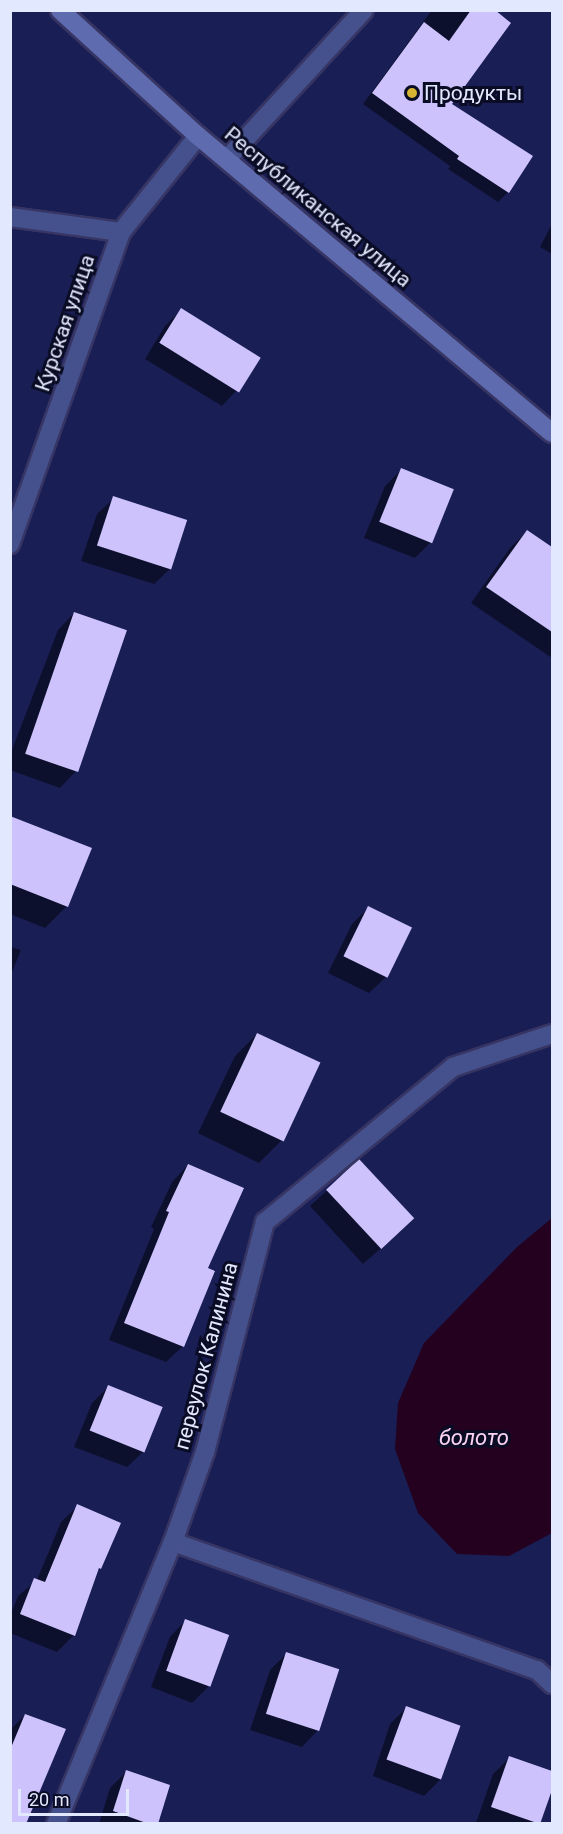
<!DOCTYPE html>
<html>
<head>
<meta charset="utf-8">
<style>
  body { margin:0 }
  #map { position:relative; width:563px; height:1834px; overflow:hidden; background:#191e55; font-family:Roboto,sans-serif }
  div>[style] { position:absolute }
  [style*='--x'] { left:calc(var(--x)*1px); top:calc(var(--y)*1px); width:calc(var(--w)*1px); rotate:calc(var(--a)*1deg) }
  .water>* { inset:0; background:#250120 }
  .shadow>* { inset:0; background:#0007 }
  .building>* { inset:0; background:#cdc2fb; transform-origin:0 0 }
  .roads { filter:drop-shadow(2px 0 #373564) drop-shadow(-2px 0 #373564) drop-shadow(0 2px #373564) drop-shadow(0 -2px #373564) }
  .street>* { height:18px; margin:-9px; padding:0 9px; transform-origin:9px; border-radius:9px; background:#45518d }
  .secondary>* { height:18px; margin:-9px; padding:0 9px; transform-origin:9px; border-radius:9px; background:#5e6caf }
  .dots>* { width:16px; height:16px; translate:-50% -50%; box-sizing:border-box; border:3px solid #090c24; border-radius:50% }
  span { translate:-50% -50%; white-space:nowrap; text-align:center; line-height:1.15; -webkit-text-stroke:6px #090c24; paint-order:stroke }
  .poi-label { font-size:21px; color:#e2e8fe }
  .left { translate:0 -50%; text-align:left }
  .street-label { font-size:21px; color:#e2e8fe }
  .water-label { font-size:22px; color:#fcd2f3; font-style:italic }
  .frame { position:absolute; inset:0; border:12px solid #e2e8fe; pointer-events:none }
  .scale { position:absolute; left:18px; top:1789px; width:111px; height:27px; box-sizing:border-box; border:3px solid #e2e8fe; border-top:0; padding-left:8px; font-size:18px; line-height:21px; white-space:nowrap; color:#e2e8fe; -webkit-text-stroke:4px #090c24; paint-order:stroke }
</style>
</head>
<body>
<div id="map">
  <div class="water">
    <i style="clip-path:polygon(552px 1218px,552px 1533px,509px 1556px,457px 1554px,418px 1513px,395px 1449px,398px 1403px,424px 1343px,517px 1247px)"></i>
  </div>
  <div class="shadow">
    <i style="clip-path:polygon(432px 10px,494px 10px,450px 105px,508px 192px,498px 202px,448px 169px,450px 166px,363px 104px)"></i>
    <i style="clip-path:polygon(552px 224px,552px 254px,540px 247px)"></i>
    <i style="clip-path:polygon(181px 310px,238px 389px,222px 406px,145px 359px,165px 326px)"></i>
    <i style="clip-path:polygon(401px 470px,431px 542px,415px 558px,364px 538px,385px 486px)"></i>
    <i style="clip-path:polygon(114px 498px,171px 568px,154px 584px,81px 561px,97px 514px)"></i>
    <i style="clip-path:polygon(527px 531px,552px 549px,552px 658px,471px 603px,510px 548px)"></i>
    <i style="clip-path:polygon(74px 613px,76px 771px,60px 788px,10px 770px,10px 755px,58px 630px)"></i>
    <i style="clip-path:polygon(10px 818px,67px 906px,45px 928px,10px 914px)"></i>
    <i style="clip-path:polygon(369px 907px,386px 977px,369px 993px,328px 973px,352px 924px)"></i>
    <i style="clip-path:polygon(10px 947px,21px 950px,10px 977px)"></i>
    <i style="clip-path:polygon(257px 1034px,281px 1141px,259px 1163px,198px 1133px,235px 1056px)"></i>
    <i style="clip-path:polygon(359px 1161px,396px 1235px,363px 1264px,310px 1206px)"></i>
    <i style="clip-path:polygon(188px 1165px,206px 1269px,183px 1346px,166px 1362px,109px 1340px,154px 1229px,151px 1227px,172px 1182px)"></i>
    <i style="clip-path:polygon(108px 1387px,144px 1451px,127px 1467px,74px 1447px,92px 1403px)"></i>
    <i style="clip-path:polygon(78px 1506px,100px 1568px,96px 1572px,74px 1635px,57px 1652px,10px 1633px,10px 1616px,18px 1596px,37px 1580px,61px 1522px)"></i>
    <i style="clip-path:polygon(186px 1620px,208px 1687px,192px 1703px,151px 1687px,170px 1637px)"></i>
    <i style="clip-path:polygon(286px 1654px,318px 1730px,302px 1747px,250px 1730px,270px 1670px)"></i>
    <i style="clip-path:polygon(406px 1708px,440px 1780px,424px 1796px,373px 1776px,390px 1724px)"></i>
    <i style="clip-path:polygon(25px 1715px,10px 1824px,10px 1730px)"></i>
    <i style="clip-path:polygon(510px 1757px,552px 1773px,552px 1785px,539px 1824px,476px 1823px,493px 1774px)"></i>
    <i style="clip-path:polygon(127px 1771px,156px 1824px,99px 1824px,110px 1788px)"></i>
  </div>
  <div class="building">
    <i style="clip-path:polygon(471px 10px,495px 10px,511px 23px,452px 104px,533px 156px,509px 193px,457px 159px,459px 156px,372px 93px,424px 22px,449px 41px)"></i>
    <i style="left:181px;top:308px;width:94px;height:41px;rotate:32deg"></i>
    <i style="left:401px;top:468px;width:57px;height:58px;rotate:22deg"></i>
    <i style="left:113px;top:496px;width:78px;height:52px;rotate:18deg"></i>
    <i style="clip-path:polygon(527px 530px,552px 547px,552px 632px,486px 587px)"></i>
    <i style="left:74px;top:612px;width:56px;height:150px;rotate:19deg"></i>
    <i style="clip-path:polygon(10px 816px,92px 848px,68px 907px,10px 884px)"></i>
    <i style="left:368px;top:906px;width:49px;height:56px;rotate:26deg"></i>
    <i style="left:257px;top:1033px;width:70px;height:87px;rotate:25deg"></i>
    <i style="left:359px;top:1159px;width:81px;height:45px;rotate:47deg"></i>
    <i style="clip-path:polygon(188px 1164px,244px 1188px,208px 1268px,215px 1271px,184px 1347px,124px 1323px,169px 1212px,166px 1211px)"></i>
    <i style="left:108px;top:1385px;width:59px;height:49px;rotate:22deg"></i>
    <i style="clip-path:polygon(77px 1504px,121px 1523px,101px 1569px,99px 1568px,75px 1636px,20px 1614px,34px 1578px,45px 1582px)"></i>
    <i style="left:185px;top:1619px;width:47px;height:55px;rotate:20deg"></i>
    <i style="left:286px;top:1652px;width:56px;height:65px;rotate:18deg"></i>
    <i style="left:406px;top:1706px;width:58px;height:57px;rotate:20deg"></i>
    <i style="clip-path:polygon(25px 1714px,66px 1729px,26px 1824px,10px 1824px,10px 1750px)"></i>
    <i style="clip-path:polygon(509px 1756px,552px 1771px,552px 1790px,540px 1824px,491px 1807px)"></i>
    <i style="clip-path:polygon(126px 1770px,170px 1785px,158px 1824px,149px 1824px,113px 1811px)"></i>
  </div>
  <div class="roads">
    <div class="street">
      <i style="--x:227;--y:159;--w:202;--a:-47.4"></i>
      <i style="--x:10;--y:217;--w:112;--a:7.7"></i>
      <i style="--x:10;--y:544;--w:331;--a:-70.4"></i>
      <i style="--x:121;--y:232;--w:123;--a:-51.3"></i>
      <i style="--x:173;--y:1542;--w:386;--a:19.4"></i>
      <i style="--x:537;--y:1670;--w:21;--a:43"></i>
      <i style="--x:56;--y:1824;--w:305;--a:-67.5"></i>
      <i style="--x:173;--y:1542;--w:96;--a:-70.4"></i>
      <i style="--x:205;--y:1452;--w:238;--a:-75.4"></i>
      <i style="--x:265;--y:1222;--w:244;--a:-39.5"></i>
      <i style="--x:453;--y:1067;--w:104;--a:-18.4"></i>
    </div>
    <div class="secondary">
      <i style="--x:60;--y:10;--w:187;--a:42.4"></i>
      <i style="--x:198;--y:136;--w:462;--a:40"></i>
    </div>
  </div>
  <div class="dots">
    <i style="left:412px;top:93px;background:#d7b434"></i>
  </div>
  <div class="poi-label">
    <span class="left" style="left:424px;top:93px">Продукты</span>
  </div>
  <div class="street-label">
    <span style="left:318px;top:207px;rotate:40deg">Республиканская улица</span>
    <span style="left:65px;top:323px;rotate:-71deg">Курская улица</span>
    <span style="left:206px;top:1356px;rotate:-75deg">переулок Калинина</span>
  </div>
  <div class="water-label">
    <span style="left:474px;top:1438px">болото</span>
  </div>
  <div class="frame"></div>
  <div class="scale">20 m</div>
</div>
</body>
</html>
